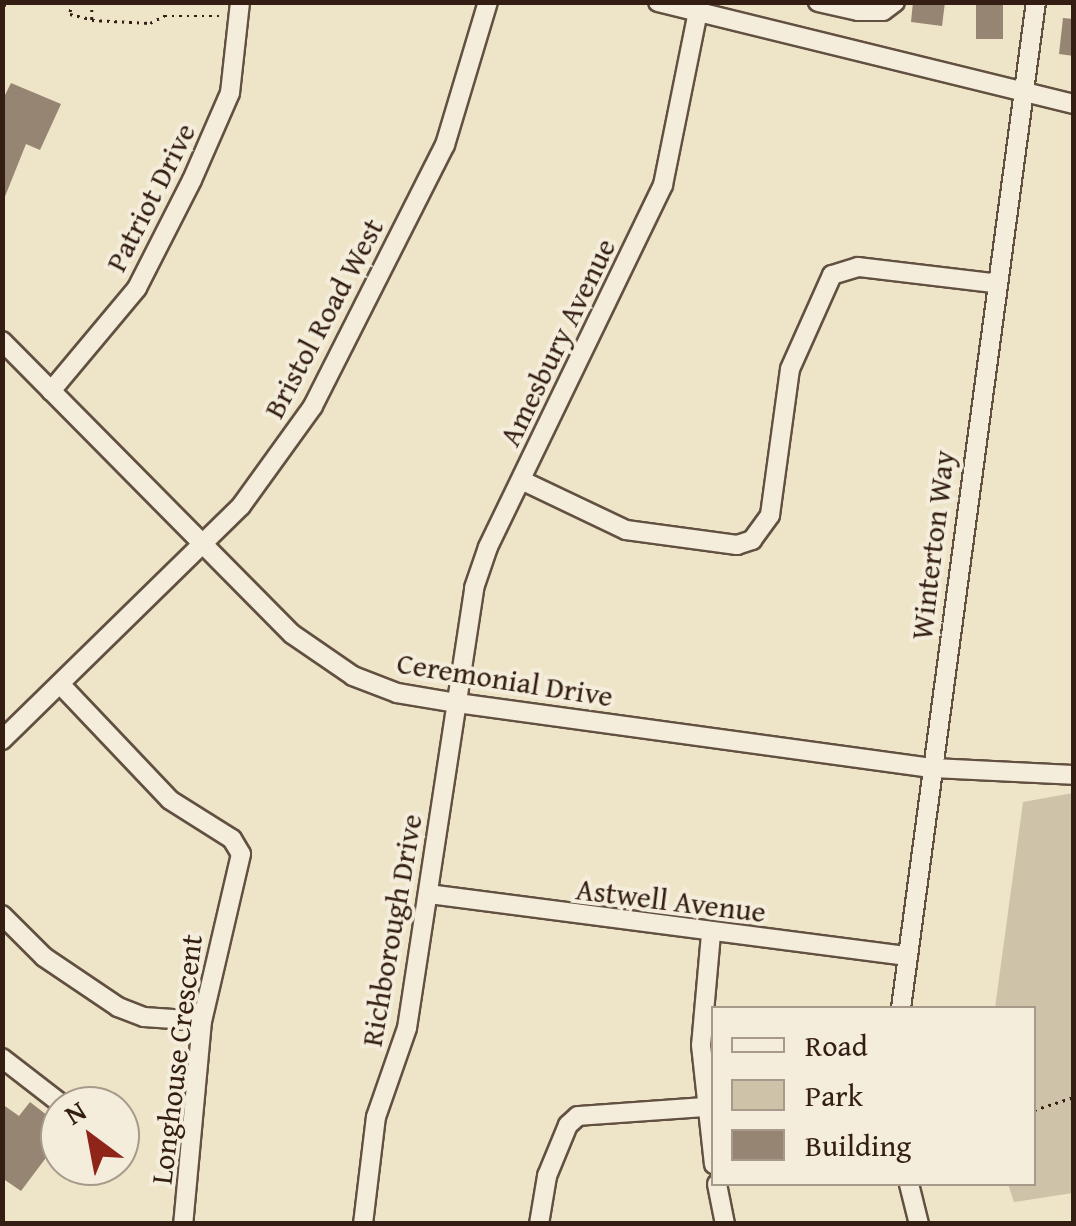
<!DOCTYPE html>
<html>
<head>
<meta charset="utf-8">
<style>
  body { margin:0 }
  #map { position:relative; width:1076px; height:1226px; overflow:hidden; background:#eee4c8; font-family:"Gentium Book Plus",serif }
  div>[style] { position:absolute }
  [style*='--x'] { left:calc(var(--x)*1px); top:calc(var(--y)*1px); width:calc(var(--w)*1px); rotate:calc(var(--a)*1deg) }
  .green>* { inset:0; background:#cec2a9 }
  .building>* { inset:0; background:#958572; transform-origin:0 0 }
  .path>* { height:2.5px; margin-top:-1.25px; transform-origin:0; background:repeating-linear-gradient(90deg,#341e14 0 2.5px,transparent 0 7.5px) }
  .roads { filter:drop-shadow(2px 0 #625041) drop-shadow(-2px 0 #625041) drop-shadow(0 2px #625041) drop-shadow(0 -2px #625041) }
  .minor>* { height:18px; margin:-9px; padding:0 9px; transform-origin:9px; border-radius:9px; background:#f4eddb }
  span { translate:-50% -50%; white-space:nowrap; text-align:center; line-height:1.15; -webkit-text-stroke:8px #f4eddb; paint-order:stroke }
  .street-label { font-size:30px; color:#341e14 }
  .frame { position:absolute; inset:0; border:5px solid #341e14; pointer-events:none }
  .legend { position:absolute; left:711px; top:1006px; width:325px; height:180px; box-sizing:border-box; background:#f4eddb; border:2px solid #a79a8b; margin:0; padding:12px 18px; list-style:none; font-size:30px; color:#341e14 }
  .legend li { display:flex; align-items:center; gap:20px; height:50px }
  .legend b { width:50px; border:2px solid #a79a8b }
  .north { position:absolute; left:40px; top:1086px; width:100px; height:100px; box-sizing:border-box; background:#f4eddb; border:2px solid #a79a8b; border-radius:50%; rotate:328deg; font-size:28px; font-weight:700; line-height:40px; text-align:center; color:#341e14 }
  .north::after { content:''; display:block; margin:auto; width:35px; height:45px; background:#8f2418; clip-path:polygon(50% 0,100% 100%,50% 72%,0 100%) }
</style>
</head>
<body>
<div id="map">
  <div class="green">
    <i style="clip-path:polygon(1073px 793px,1073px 1193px,1014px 1202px,1008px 1184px,1034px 1184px,1034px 1008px,995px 1008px,1023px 802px)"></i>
  </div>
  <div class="building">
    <i style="clip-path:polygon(913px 2px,945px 2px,942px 26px,911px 22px)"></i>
    <i style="left:976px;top:2px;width:27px;height:37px"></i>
    <i style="clip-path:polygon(1063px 18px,1074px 19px,1074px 56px,1059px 54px)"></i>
    <i style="clip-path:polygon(11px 83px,61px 104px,40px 150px,26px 144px,2px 204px,2px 101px)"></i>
    <i style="clip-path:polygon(30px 1102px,52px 1119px,60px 1114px,60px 1139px,21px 1191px,2px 1178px,2px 1104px,19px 1116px)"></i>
  </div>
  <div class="path">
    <i style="--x:72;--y:2;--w:12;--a:99"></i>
    <i style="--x:70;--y:14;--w:21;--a:14"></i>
    <i style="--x:92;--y:2;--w:18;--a:90"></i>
    <i style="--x:92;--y:20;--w:58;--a:3"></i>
    <i style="--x:150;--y:23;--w:16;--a:-27"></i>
    <i style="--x:164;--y:16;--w:59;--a:0"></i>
    <i style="--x:2;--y:14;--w:12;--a:-76"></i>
    <i style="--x:1074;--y:1082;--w:3;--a:90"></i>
    <i style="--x:1034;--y:1110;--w:42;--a:-18"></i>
  </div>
  <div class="roads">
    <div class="minor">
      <i style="--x:658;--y:2;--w:428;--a:13.8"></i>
      <i style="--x:818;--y:2;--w:41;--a:12.7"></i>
      <i style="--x:858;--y:11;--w:25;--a:0"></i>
      <i style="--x:883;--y:11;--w:15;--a:-37"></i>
      <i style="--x:2;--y:341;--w:412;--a:45.3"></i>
      <i style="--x:292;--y:634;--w:74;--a:34.5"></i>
      <i style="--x:353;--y:676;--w:47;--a:21.1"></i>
      <i style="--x:397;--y:693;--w:61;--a:9.5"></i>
      <i style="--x:457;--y:703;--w:479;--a:7.8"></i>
      <i style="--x:932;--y:768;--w:142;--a:2.8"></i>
      <i style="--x:51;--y:391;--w:134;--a:-50.1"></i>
      <i style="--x:137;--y:288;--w:121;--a:-63"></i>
      <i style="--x:192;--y:180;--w:95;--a:-66.4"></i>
      <i style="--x:230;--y:93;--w:92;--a:-83.7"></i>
      <i style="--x:521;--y:480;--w:116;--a:25.5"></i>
      <i style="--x:626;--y:530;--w:112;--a:7.7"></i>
      <i style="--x:737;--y:545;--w:16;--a:-18"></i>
      <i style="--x:752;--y:540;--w:31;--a:-54"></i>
      <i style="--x:770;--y:515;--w:147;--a:-82.2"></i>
      <i style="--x:790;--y:369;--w:103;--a:-65.9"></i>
      <i style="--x:832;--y:275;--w:27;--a:-17"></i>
      <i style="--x:858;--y:267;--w:136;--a:6.8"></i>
      <i style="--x:61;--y:685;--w:158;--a:46.5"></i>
      <i style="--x:170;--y:800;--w:73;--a:32.2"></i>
      <i style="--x:232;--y:839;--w:17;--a:59"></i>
      <i style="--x:241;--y:854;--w:171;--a:103.1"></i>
      <i style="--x:202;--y:1021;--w:204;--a:95.3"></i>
      <i style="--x:2;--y:740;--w:334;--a:-44.4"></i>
      <i style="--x:241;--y:506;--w:123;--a:-54.2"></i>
      <i style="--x:313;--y:406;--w:292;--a:-63.2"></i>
      <i style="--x:445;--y:145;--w:149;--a:-73.3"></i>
      <i style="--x:429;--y:894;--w:483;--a:7.4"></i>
      <i style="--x:2;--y:915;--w:59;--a:45"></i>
      <i style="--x:44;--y:957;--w:89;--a:34"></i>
      <i style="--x:118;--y:1007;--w:28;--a:21"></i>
      <i style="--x:144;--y:1017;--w:58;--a:3.9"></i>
      <i style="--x:711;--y:934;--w:111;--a:95.1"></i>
      <i style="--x:701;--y:1045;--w:120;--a:83.8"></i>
      <i style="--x:901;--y:1008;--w:1015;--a:-82.36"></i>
      <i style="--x:2;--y:1058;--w:72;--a:37.7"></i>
      <i style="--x:717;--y:1184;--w:41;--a:78.7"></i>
      <i style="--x:909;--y:1184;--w:41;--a:76"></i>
      <i style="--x:363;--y:1224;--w:108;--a:-83.1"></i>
      <i style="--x:376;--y:1117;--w:94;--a:-70.8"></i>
      <i style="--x:407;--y:1028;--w:445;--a:-81.3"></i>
      <i style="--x:474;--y:588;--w:43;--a:-71.1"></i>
      <i style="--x:488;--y:547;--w:402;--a:-64.2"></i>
      <i style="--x:663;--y:185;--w:187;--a:-78.6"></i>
      <i style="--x:539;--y:1224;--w:49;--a:-80.5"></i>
      <i style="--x:547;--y:1176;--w:55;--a:-67.6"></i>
      <i style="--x:568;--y:1125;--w:13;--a:-42"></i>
      <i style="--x:578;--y:1116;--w:125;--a:-4.1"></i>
    </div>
  </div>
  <div class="street-label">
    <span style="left:150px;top:197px;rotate:-63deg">Patriot Drive</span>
    <span style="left:323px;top:318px;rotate:-62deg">Bristol Road West</span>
    <span style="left:557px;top:342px;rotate:-64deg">Amesbury Avenue</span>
    <span style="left:932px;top:545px;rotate:-83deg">Winterton Way</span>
    <span style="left:505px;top:679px;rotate:9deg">Ceremonial Drive</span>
    <span style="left:671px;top:900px;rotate:7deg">Astwell Avenue</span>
    <span style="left:391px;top:930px;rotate:-80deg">Richborough Drive</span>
    <span style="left:176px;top:1059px;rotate:-83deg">Longhouse Crescent</span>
  </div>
  <div class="frame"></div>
  <ul class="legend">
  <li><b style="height:12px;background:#f4eddb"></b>Road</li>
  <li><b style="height:28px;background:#cec2a9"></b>Park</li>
  <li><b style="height:28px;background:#958572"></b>Building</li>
  </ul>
  <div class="north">N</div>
</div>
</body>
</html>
